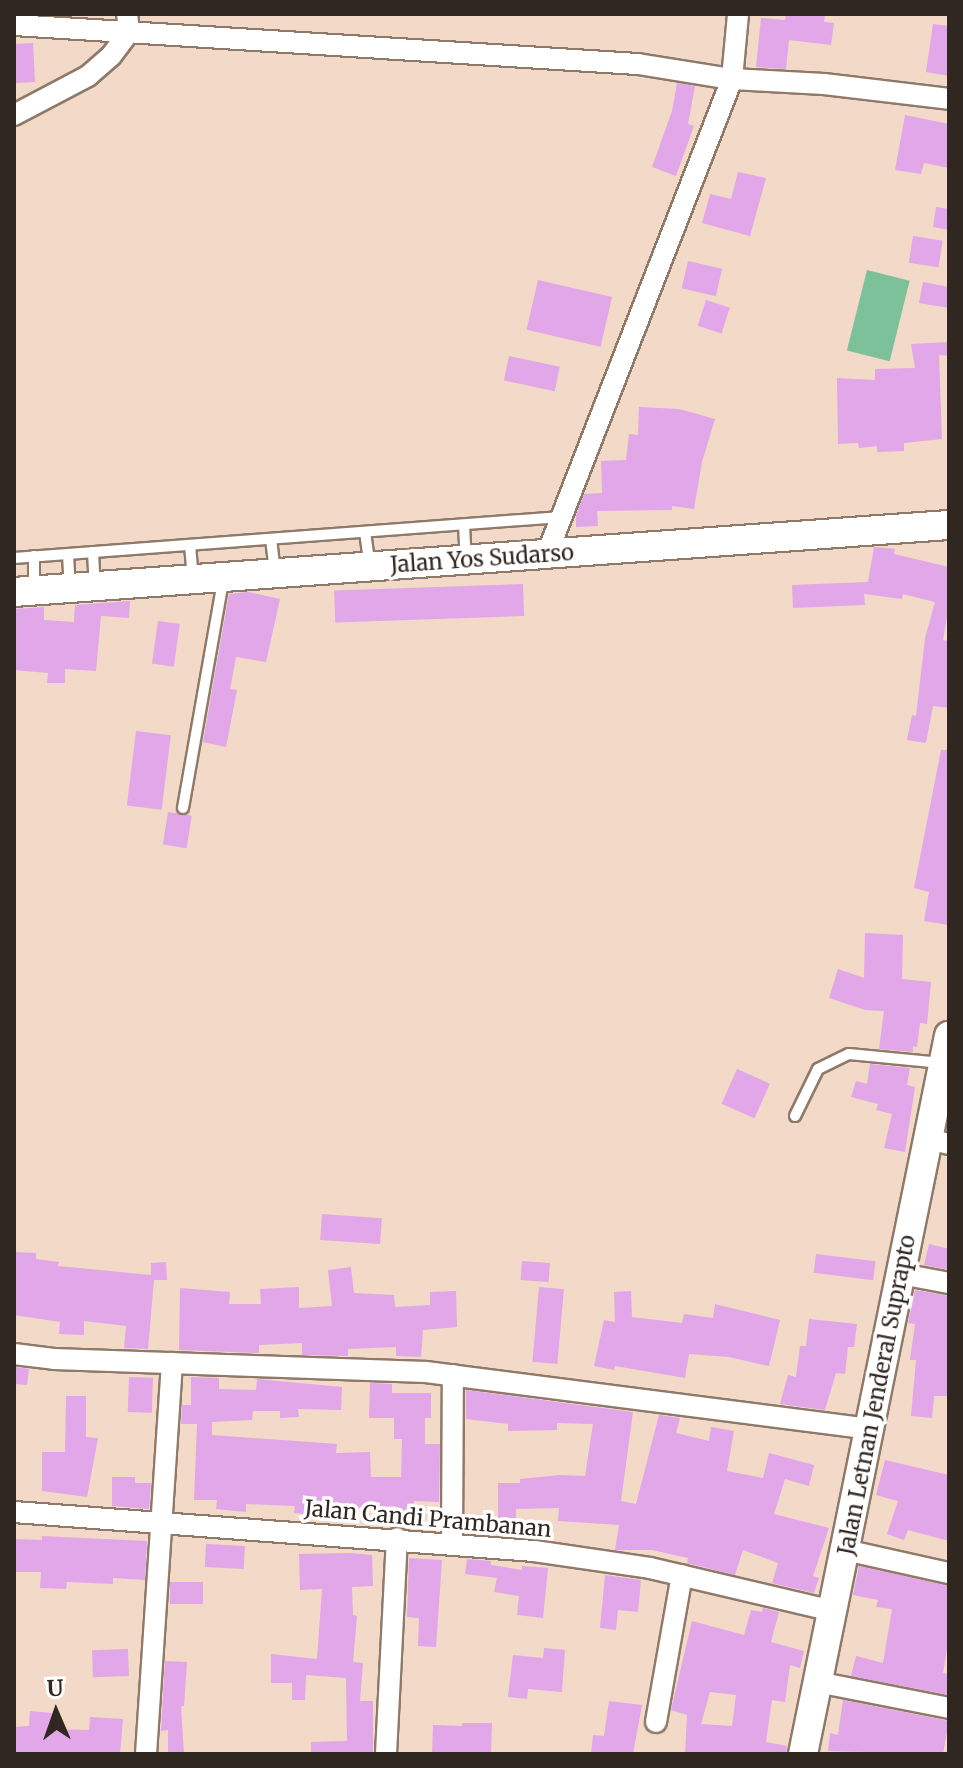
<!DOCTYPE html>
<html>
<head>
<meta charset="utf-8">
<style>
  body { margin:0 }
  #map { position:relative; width:963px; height:1768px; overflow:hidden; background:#f2d9c8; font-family:Merriweather,serif }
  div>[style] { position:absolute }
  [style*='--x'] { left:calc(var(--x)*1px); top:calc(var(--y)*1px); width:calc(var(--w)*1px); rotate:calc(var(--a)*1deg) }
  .green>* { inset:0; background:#7dc19b; transform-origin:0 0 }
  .building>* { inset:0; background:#e1a7e8; transform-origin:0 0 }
  .roads { filter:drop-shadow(2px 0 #8f7969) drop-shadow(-2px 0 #8f7969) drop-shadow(0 2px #8f7969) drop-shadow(0 -2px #8f7969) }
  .lane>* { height:10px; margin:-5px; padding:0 5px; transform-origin:5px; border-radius:5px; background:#fff }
  .street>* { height:20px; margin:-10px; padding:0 10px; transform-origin:10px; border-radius:10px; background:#fff }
  .secondary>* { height:28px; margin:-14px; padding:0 14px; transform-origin:14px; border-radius:14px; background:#fff }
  span { translate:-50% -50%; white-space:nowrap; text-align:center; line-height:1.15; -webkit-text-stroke:7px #fff; paint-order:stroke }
  .street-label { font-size:22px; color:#302720 }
  .frame { position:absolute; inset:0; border:16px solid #302720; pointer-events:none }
  .north { position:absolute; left:16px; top:1672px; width:80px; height:80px; -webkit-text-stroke:6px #fff; paint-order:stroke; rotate:358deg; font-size:22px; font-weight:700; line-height:32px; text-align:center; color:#302720 }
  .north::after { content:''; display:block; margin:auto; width:28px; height:36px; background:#302720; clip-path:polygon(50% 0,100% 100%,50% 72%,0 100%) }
</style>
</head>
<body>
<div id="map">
  <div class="green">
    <i style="left:867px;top:270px;width:44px;height:83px;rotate:14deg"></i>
  </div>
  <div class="building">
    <i style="clip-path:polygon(786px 14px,825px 14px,824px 22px,834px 23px,831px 45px,789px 40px,786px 69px,756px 67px,761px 18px,785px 20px)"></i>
    <i style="clip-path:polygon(933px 24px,949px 26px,949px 76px,926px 72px)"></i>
    <i style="left:33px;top:43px;width:39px;height:19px;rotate:87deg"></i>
    <i style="clip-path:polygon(677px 83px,695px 86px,688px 124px,694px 126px,676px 176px,652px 167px,672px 111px)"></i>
    <i style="clip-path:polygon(905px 115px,949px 124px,949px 168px,924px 163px,921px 174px,895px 170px)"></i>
    <i style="clip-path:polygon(738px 172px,766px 178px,750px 236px,702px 223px,710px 194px,731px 199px)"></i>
    <i style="clip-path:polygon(936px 207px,949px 209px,949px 230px,933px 227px)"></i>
    <i style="left:913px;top:236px;width:30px;height:27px;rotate:9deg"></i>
    <i style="left:688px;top:261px;width:35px;height:28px;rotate:13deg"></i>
    <i style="left:538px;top:280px;width:76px;height:51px;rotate:13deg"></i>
    <i style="clip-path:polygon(923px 282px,949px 287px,949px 308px,919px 303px)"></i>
    <i style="left:706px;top:300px;width:25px;height:27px;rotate:18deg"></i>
    <i style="clip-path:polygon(949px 342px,949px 356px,939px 355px,942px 439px,904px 443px,904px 451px,877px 452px,877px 446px,859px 448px,858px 443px,838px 444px,837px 378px,875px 380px,875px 369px,915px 368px,911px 344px)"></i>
    <i style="left:509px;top:356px;width:52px;height:25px;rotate:12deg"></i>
    <i style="clip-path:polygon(639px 407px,679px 409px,715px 419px,702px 462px,694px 509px,672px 506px,672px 510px,597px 511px,598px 526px,576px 527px,576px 516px,584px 494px,602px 493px,601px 461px,626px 460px,629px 434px,638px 435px)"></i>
    <i style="clip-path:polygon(874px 547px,895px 549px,894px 554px,949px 567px,949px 605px,943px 640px,949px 641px,949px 708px,933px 706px,926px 743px,907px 740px,912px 715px,916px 716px,925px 638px,935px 602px,903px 594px,902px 599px,864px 594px,865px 605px,793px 608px,792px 585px,868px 582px)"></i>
    <i style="left:523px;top:584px;width:32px;height:189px;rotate:88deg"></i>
    <i style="clip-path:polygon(248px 592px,280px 599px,266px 662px,236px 657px,230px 689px,237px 690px,226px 747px,203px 742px,229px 594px)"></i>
    <i style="clip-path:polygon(130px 601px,129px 618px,101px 616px,96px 671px,65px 669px,65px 683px,47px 683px,48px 673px,14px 670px,14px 609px,44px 607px,44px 620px,74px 622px,75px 605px)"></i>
    <i style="left:158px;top:621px;width:22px;height:43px;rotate:8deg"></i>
    <i style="left:136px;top:731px;width:35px;height:75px;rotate:7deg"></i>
    <i style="clip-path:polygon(941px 750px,949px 750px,949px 925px,924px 921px,929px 892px,914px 888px)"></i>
    <i style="left:168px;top:812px;width:24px;height:33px;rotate:9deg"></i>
    <i style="clip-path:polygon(865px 933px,903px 935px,902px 979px,931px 982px,927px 1024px,920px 1023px,917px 1047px,913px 1046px,913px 1052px,879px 1049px,884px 1011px,865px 1010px,829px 998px,838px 969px,864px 978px)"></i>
    <i style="clip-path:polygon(870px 1064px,910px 1068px,907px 1085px,915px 1087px,905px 1152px,884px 1148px,892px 1114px,876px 1110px,878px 1104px,851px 1097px,856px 1081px,867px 1084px)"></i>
    <i style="left:737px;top:1069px;width:36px;height:38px;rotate:24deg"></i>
    <i style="left:322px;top:1214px;width:60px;height:26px;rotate:4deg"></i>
    <i style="clip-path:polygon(929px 1244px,949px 1249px,949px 1270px,924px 1265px)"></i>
    <i style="clip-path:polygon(14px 1252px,36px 1253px,36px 1259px,59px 1262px,58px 1266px,151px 1275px,151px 1263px,166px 1262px,167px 1280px,154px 1280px,148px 1349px,124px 1348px,126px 1326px,84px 1321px,84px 1335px,59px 1334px,60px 1322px,14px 1315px)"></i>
    <i style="left:816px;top:1254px;width:60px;height:19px;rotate:7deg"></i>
    <i style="left:522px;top:1261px;width:28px;height:19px;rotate:4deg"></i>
    <i style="clip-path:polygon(351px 1267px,354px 1293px,394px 1295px,395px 1307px,430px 1305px,430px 1292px,456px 1291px,457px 1327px,423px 1330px,421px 1357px,396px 1356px,396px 1347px,348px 1349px,348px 1356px,302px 1355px,302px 1343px,259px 1345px,259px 1353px,179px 1350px,180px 1288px,230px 1292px,229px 1304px,261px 1304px,260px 1289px,299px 1287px,299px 1308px,332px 1306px,328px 1270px)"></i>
    <i style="left:539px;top:1287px;width:25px;height:75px;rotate:5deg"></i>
    <i style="clip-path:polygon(915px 1290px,949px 1296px,949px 1396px,934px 1396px,932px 1418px,911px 1416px,916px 1360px,910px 1360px,915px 1324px,908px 1323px)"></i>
    <i style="clip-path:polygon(631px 1291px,632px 1317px,682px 1323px,684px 1314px,713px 1318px,715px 1304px,780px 1320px,769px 1366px,729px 1357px,689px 1354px,685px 1378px,615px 1366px,614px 1370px,594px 1366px,604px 1320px,615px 1322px,614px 1292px)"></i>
    <i style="clip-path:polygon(809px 1319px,857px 1324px,854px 1347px,848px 1347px,845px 1374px,836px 1373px,825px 1410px,780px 1404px,788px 1375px,796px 1377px,800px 1346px,806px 1346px)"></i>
    <i style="clip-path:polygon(14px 1367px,29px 1369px,27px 1385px,14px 1384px)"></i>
    <i style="left:129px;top:1377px;width:24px;height:35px;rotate:2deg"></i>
    <i style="clip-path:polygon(191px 1377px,219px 1378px,219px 1389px,256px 1390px,257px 1379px,342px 1387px,341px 1410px,298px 1409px,299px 1417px,280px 1418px,280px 1411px,253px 1411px,252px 1420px,212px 1422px,212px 1435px,337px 1444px,336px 1453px,370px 1452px,371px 1477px,401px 1477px,402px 1439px,394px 1439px,394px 1418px,369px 1418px,370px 1383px,392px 1384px,392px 1393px,431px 1393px,431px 1418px,425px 1418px,425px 1444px,440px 1444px,439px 1502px,414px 1501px,414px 1527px,404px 1527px,396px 1525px,396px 1506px,338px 1508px,338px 1520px,318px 1520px,318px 1515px,294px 1513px,295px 1506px,246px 1504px,246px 1512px,216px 1509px,217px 1500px,194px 1500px,197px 1424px,181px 1424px,182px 1405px,191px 1405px)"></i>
    <i style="clip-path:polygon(466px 1390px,633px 1412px,621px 1501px,636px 1504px,659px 1415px,680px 1418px,676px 1433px,709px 1441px,711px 1427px,734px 1431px,727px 1471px,763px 1478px,769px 1453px,814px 1465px,809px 1486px,785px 1479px,774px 1514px,829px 1528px,813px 1576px,819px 1578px,814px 1593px,772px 1583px,778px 1563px,743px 1550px,735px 1575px,687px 1563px,688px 1558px,652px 1550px,615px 1550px,619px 1525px,558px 1521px,559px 1508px,516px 1509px,516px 1528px,498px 1528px,498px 1483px,520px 1483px,520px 1479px,560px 1475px,585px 1476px,593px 1424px,557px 1423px,557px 1430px,508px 1431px,508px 1424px,466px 1419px)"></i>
    <i style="clip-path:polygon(66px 1396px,86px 1396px,86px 1437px,98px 1438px,87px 1497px,42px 1491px,42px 1452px,65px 1452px)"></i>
    <i style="clip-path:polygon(885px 1460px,949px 1475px,949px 1541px,908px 1530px,904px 1540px,887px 1534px,898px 1501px,876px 1495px)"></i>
    <i style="clip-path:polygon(112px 1477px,135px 1477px,135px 1483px,151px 1483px,149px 1509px,112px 1506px)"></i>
    <i style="clip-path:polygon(42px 1536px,147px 1541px,145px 1580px,113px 1578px,113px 1584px,67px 1582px,66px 1589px,40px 1588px,41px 1572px,14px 1572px,14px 1539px,42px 1540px)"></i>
    <i style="left:206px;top:1544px;width:39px;height:23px;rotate:3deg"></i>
    <i style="clip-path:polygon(350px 1553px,372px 1555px,373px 1586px,352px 1587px,353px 1615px,357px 1616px,353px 1662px,363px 1663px,360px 1701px,373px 1701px,373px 1754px,311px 1754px,311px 1742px,347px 1741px,346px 1678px,306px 1675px,305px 1700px,292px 1700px,292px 1683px,271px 1683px,271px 1654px,317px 1659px,322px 1589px,300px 1590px,299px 1554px)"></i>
    <i style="clip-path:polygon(409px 1558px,442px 1560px,436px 1647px,418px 1646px,419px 1618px,407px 1617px)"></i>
    <i style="clip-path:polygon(467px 1559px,491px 1561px,491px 1565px,522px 1570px,522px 1566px,548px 1568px,543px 1618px,517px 1615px,519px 1596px,494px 1592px,497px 1578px,465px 1574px)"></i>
    <i style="clip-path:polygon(859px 1566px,949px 1586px,949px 1637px,943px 1673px,949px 1674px,949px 1695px,851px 1676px,856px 1656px,883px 1663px,892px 1609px,876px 1607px,878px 1600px,853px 1595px)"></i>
    <i style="clip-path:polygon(605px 1575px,641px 1580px,638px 1612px,618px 1610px,616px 1630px,600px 1628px)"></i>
    <i style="left:170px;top:1582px;width:33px;height:22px"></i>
    <i style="clip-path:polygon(evenodd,763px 1608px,779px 1612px,771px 1642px,804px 1651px,800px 1668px,790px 1665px,785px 1702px,772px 1700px,766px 1742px,787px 1746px,786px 1754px,685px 1754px,687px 1715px,671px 1710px,692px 1621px,744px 1635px,751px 1610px,762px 1612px,763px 1608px,710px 1692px,736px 1695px,732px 1726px,701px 1724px,710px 1692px)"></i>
    <i style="clip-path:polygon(544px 1648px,565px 1650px,562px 1692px,528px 1689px,527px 1699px,508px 1697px,513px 1655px,543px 1658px)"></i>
    <i style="left:128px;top:1649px;width:27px;height:36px;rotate:88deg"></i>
    <i style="clip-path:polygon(165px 1661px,187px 1662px,184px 1706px,181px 1706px,184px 1754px,168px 1754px,168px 1730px,161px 1731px)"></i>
    <i style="clip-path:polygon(843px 1700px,949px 1721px,943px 1754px,828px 1751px,830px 1733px,838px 1735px)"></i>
    <i style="clip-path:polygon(609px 1701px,642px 1705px,633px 1754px,591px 1754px,593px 1735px,604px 1736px)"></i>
    <i style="clip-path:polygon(30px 1711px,52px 1713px,50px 1729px,89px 1730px,90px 1717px,123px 1719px,120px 1754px,14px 1754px,14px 1727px,29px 1726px)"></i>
    <i style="clip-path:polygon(462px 1723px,492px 1723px,491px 1754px,432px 1754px,433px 1725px,462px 1726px)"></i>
  </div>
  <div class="roads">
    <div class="lane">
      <i style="--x:464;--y:525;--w:34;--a:87"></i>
      <i style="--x:365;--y:532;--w:34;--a:82"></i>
      <i style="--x:271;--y:539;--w:34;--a:83"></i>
      <i style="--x:190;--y:545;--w:34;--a:85"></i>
      <i style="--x:93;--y:552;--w:34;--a:87"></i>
      <i style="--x:68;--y:554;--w:34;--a:87"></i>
      <i style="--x:34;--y:556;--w:34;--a:90"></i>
      <i style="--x:14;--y:558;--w:549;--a:-4.29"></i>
      <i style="--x:183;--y:808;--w:231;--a:-80"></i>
      <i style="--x:795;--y:1116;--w:52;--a:-63.9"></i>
      <i style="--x:818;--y:1069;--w:34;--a:-26"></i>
      <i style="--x:849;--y:1054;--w:93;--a:5.5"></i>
    </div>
    <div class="street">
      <i style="--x:14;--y:25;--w:625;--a:3.58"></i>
      <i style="--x:638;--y:64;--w:95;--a:9.1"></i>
      <i style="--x:732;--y:79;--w:92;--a:3.1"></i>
      <i style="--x:824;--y:84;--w:126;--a:6.8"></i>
      <i style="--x:14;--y:115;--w:84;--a:-27.8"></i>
      <i style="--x:88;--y:76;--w:30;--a:-41"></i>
      <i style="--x:111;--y:56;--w:30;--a:-53"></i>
      <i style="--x:129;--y:32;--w:18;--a:-96"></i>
      <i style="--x:547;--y:554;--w:510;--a:-68.72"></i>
      <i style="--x:732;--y:79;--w:65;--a:-84.7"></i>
      <i style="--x:929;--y:1139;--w:21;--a:14"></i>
      <i style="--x:901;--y:1274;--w:49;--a:10.6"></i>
      <i style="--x:14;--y:1354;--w:40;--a:7.1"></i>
      <i style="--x:54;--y:1359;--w:372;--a:2"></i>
      <i style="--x:426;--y:1372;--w:447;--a:7.3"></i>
      <i style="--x:14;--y:1512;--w:521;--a:4.29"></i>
      <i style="--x:534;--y:1551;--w:117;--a:8.3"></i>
      <i style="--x:650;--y:1568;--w:188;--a:13.2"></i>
      <i style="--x:452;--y:1543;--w:168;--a:-89.7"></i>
      <i style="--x:845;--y:1550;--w:107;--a:12.5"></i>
      <i style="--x:817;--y:1682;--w:135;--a:11.1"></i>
      <i style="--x:656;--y:1722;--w:149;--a:-80"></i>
      <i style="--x:146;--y:1754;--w:392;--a:-86.2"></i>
      <i style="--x:386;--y:1754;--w:216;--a:-87.1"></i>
    </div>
    <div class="secondary">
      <i style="--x:14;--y:592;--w:937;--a:-4.1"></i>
      <i style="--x:803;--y:1754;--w:733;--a:-78.51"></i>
    </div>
  </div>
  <div class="street-label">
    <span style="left:482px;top:559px;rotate:-4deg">Jalan Yos Sudarso</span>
    <span style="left:877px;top:1395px;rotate:-79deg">Jalan Letnan Jenderal Suprapto</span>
    <span style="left:428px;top:1519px;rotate:5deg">Jalan Candi Prambanan</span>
  </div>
  <div class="frame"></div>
  <div class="north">U</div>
</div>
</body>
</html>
